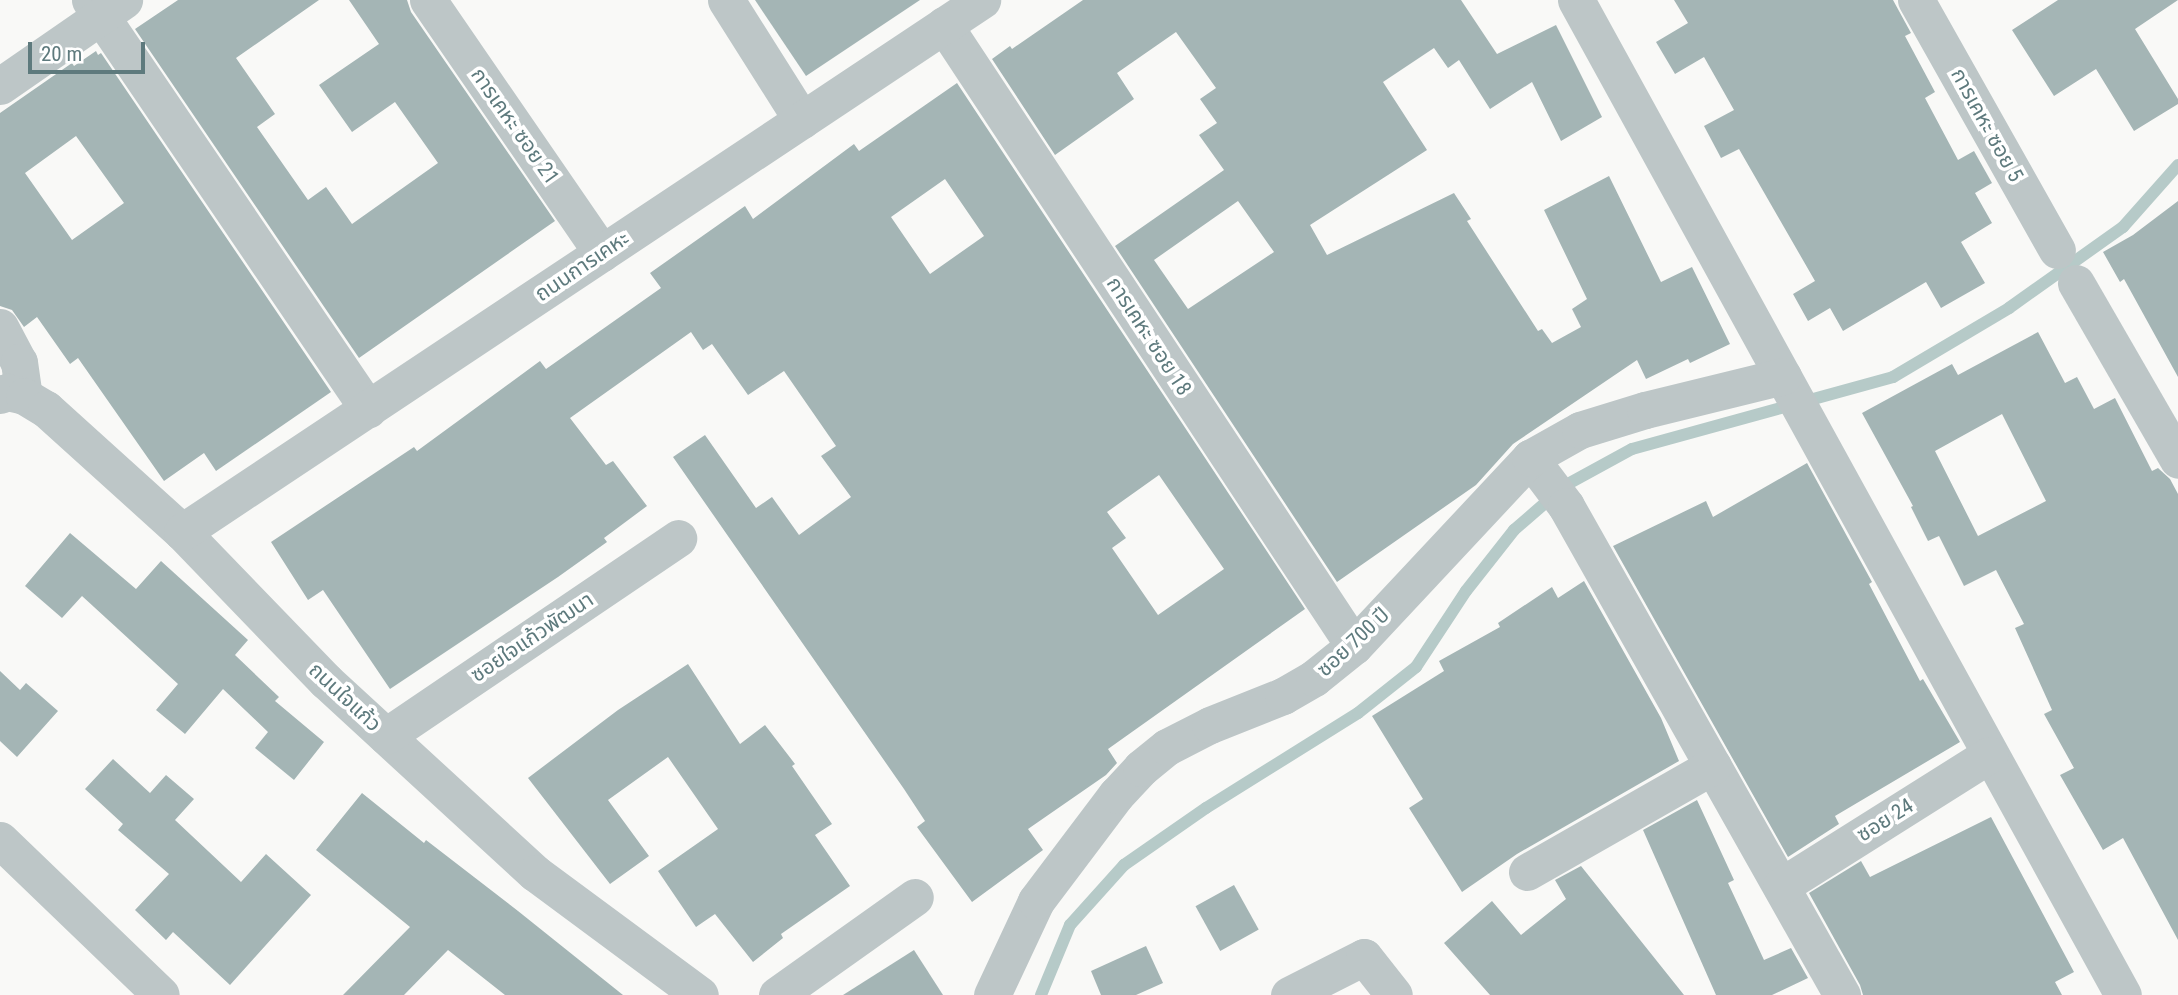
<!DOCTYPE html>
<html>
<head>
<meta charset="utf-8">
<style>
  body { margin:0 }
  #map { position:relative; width:2178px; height:995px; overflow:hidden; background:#f9f9f7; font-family:"Roboto Condensed","Noto Sans Thai",sans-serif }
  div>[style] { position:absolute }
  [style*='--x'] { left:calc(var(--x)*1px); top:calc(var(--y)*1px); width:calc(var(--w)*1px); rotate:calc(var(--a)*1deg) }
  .stream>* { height:12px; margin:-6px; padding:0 6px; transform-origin:6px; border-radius:6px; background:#b6cac8 }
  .building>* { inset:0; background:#a4b5b5; transform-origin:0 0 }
  .minor>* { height:37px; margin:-18.5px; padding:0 18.5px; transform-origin:18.5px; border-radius:18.5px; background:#bdc6c7 }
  span { translate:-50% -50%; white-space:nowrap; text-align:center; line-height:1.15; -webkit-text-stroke:7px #fff; paint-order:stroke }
  .street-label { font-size:21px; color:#5e7a7d }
  .scale { position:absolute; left:28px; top:42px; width:117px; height:32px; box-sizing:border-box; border:4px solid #5e7a7d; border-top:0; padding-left:9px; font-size:21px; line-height:24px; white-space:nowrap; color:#5e7a7d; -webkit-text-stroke:5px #fff; paint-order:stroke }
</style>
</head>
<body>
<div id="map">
  <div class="stream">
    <i style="--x:1041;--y:995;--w:76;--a:-67.5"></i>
    <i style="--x:1070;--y:925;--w:81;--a:-48"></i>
    <i style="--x:1124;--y:865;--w:100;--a:-34.8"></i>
    <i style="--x:1206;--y:808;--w:179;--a:-32"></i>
    <i style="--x:1358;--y:713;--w:74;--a:-38.4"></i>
    <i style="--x:1416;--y:667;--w:91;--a:-56.7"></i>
    <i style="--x:1466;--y:591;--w:78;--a:-51.8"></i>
    <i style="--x:1514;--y:530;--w:69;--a:-40.9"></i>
    <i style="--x:1566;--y:485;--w:75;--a:-28.6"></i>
    <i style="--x:1632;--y:449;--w:271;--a:-15.4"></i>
    <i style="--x:1893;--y:377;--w:135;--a:-30.7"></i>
    <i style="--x:2009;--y:308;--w:140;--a:-35.4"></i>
    <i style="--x:2123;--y:227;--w:83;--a:-48.4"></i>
  </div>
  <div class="building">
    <i style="clip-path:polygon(178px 0,319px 0,236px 58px,275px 114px,257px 127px,308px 200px,326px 187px,352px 224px,438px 163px,395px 102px,352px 132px,319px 85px,379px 44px,349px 0,407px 0,411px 12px,555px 221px,359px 358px,135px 29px)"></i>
    <i style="clip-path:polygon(755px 0,920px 0,806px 76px)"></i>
    <i style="clip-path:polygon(evenodd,1083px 0,1461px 0,1497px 54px,1556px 25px,1602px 117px,1561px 141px,1532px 82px,1490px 109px,1459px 60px,1448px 68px,1434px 48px,1383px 82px,1427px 150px,1310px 225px,1327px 255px,1454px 193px,1471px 219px,1467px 221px,1538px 331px,1542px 329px,1552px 343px,1581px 327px,1572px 309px,1587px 299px,1544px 210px,1609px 176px,1661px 282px,1692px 267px,1730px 344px,1690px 363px,1688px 359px,1646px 379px,1637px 360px,1513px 444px,1476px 485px,1337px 582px,1115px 246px,1224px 170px,1199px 135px,1217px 123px,1200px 99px,1216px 88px,1176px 32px,1117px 73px,1134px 99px,1055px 155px,992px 59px,1010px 46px,1012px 49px,1083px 0,1238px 201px,1274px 252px,1188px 309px,1154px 260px,1238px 201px)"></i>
    <i style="clip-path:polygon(1674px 0,1893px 0,1911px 33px,1905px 36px,1935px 92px,1925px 98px,1958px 160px,1974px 151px,1992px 183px,1975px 193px,1992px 223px,1961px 242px,1985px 283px,1941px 308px,1926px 282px,1843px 331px,1830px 308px,1808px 321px,1793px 294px,1815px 281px,1739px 149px,1721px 158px,1704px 126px,1734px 110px,1704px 57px,1675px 74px,1656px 42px,1688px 23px)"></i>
    <i style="clip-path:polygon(2058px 0,2178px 0,2135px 29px,2178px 99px,2178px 104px,2134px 131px,2096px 69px,2054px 96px,2012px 30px)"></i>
    <i style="clip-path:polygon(evenodd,96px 51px,98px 55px,101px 53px,331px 392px,216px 471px,204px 453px,164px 481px,78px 358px,70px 364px,37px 317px,24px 327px,12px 310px,0 306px,0 113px,72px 63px,74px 66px,96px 51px,76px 136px,124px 203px,72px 240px,25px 173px,76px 136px)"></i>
    <i style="clip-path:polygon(evenodd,957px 83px,1305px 609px,1108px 749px,1117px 763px,1106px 775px,1028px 829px,1043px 850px,972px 902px,917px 827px,925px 821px,904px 789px,673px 457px,705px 435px,756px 508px,772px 497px,799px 535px,851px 497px,821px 456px,836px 446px,784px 371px,748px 395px,712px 344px,703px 350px,691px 332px,570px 418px,606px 465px,613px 461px,647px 506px,604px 538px,607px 542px,558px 577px,390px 689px,323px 590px,308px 600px,271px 542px,414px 447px,417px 451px,540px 361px,546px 369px,661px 288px,650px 273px,745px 206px,753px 219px,854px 144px,859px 151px,957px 83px,945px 179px,984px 236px,930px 274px,891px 217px,945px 179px,957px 83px,1159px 475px,1224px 569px,1158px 615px,1112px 548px,1126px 538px,1107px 512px,1159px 475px)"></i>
    <i style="clip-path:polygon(2178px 201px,2178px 377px,2124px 279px,2120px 282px,2103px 252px,2133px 235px)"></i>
    <i style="clip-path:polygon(evenodd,2038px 332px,2065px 383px,2077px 377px,2094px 409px,2115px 398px,2152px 471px,2158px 468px,2170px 479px,2178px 494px,2178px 940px,2123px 838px,2103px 850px,2060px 775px,2074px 768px,2044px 714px,2052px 710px,2015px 628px,2024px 624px,1996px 570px,1964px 586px,1939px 536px,1928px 541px,1911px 507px,1913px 506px,1862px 413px,1952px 364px,1958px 375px,2038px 332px,2002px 414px,2046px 501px,1978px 536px,1935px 451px,2002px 414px)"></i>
    <i style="clip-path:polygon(1807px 463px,1872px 582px,1869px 584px,1920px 681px,1923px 679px,1960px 742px,1835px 816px,1839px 824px,1788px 857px,1613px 546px,1706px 501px,1713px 517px)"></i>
    <i style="clip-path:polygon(70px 533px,136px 589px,161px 561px,248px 640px,235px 655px,279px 697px,275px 701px,324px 742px,294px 780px,255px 748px,268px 732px,223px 689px,185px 734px,156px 710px,178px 684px,82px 596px,62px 618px,25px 586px)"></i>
    <i style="clip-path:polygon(1584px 581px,1661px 718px,1679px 761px,1517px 854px,1462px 892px,1409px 808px,1423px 799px,1372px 716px,1444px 671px,1439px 661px,1500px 627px,1498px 623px,1552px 587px,1558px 598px)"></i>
    <i style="clip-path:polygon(688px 664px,740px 744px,765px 725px,795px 764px,792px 766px,832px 824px,815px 835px,850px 886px,781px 934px,783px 938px,753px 962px,715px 914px,696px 927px,658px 871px,718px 829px,668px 757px,608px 800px,649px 856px,610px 884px,528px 778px,618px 710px)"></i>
    <i style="clip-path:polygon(0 671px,20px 690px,26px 683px,58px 711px,17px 757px,0 741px)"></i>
    <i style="clip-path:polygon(113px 759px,150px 793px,166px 775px,194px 799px,175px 820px,241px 882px,266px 854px,311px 895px,230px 985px,173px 932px,166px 940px,135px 910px,169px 874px,118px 830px,123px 824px,85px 789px)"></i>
    <i style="clip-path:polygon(362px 793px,424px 843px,426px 840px,518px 911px,623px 995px,505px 995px,448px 950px,404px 995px,343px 995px,410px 927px,316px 850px)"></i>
    <i style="clip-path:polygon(1697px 800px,1734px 880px,1728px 883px,1764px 960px,1791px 948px,1808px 978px,1772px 995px,1716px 995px,1643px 830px)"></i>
    <i style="clip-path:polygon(1991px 817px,2074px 972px,2055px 982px,2062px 995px,1863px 995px,1860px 985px,1809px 893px,1861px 861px,1870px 877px)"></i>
    <i style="clip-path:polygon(1581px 866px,1684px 995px,1490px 995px,1444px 943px,1492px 901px,1521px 935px,1566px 899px,1555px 880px)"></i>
    <i style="left:1234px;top:885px;width:51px;height:44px;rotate:61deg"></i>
    <i style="clip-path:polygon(1146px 946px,1163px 983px,1136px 995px,1101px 995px,1091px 971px)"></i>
    <i style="clip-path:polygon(914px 950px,943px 995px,843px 995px)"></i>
  </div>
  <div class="minor">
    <i style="--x:90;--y:0;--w:495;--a:55.8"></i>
    <i style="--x:428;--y:0;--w:307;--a:55.5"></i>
    <i style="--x:726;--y:0;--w:142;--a:57.7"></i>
    <i style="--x:1576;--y:0;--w:1135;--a:61.2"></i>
    <i style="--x:1916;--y:0;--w:287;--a:60.6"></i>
    <i style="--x:944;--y:25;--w:744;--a:56.57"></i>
    <i style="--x:0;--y:86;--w:151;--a:-34.7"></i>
    <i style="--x:2076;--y:283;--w:204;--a:60"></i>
    <i style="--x:0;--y:327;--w:40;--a:62"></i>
    <i style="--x:19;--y:362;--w:34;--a:82"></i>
    <i style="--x:0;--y:395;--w:8;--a:-23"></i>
    <i style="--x:7;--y:392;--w:17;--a:13"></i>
    <i style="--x:24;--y:396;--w:26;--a:31"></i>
    <i style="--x:46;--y:409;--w:183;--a:42.1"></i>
    <i style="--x:182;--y:532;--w:207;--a:46"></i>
    <i style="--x:326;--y:681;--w:284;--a:42.6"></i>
    <i style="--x:535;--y:873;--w:205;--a:36.5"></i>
    <i style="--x:1530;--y:458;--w:60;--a:53.1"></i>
    <i style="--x:1566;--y:506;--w:562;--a:60.56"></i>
    <i style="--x:182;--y:532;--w:961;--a:-33.62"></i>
    <i style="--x:386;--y:736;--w:353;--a:-34.1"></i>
    <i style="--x:0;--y:840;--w:223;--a:43.9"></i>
    <i style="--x:1527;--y:872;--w:214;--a:-29.7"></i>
    <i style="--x:1781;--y:886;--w:246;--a:-32.2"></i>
    <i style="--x:777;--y:995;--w:169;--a:-35.4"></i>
    <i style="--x:992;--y:995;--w:104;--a:-64.9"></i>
    <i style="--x:1036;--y:901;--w:133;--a:-53"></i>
    <i style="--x:1116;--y:795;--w:37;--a:-47"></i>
    <i style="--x:1141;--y:768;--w:33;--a:-39"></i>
    <i style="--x:1167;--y:747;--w:48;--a:-27.1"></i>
    <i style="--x:1210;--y:725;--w:79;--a:-21.7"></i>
    <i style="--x:1283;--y:696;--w:36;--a:-30"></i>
    <i style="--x:1314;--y:678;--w:51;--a:-38.7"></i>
    <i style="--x:1354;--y:646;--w:258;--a:-46.9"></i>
    <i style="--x:1530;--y:458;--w:57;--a:-29.2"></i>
    <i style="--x:1580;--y:430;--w:68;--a:-17.1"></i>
    <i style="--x:1645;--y:410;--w:142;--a:-13.8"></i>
    <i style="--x:1289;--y:995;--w:84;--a:-26.9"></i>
    <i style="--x:1364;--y:957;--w:48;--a:51.7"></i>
  </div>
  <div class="street-label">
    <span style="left:1987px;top:125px;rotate:61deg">การเคหะ ซอย 5</span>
    <span style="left:515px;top:126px;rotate:55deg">การเคหะ ซอย 21</span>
    <span style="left:582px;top:266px;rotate:-34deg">ถนนการเคหะ</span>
    <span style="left:1149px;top:336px;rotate:57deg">การเคหะ ซอย 18</span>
    <span style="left:532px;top:637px;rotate:-34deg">ซอยใจแก้วพัฒนา</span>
    <span style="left:1353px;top:642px;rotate:-43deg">ซอย 700 ปี</span>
    <span style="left:345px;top:697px;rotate:43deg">ถนนใจแก้ว</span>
    <span style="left:1885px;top:820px;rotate:-32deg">ซอย 24</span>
  </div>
  <div class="scale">20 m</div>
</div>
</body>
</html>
